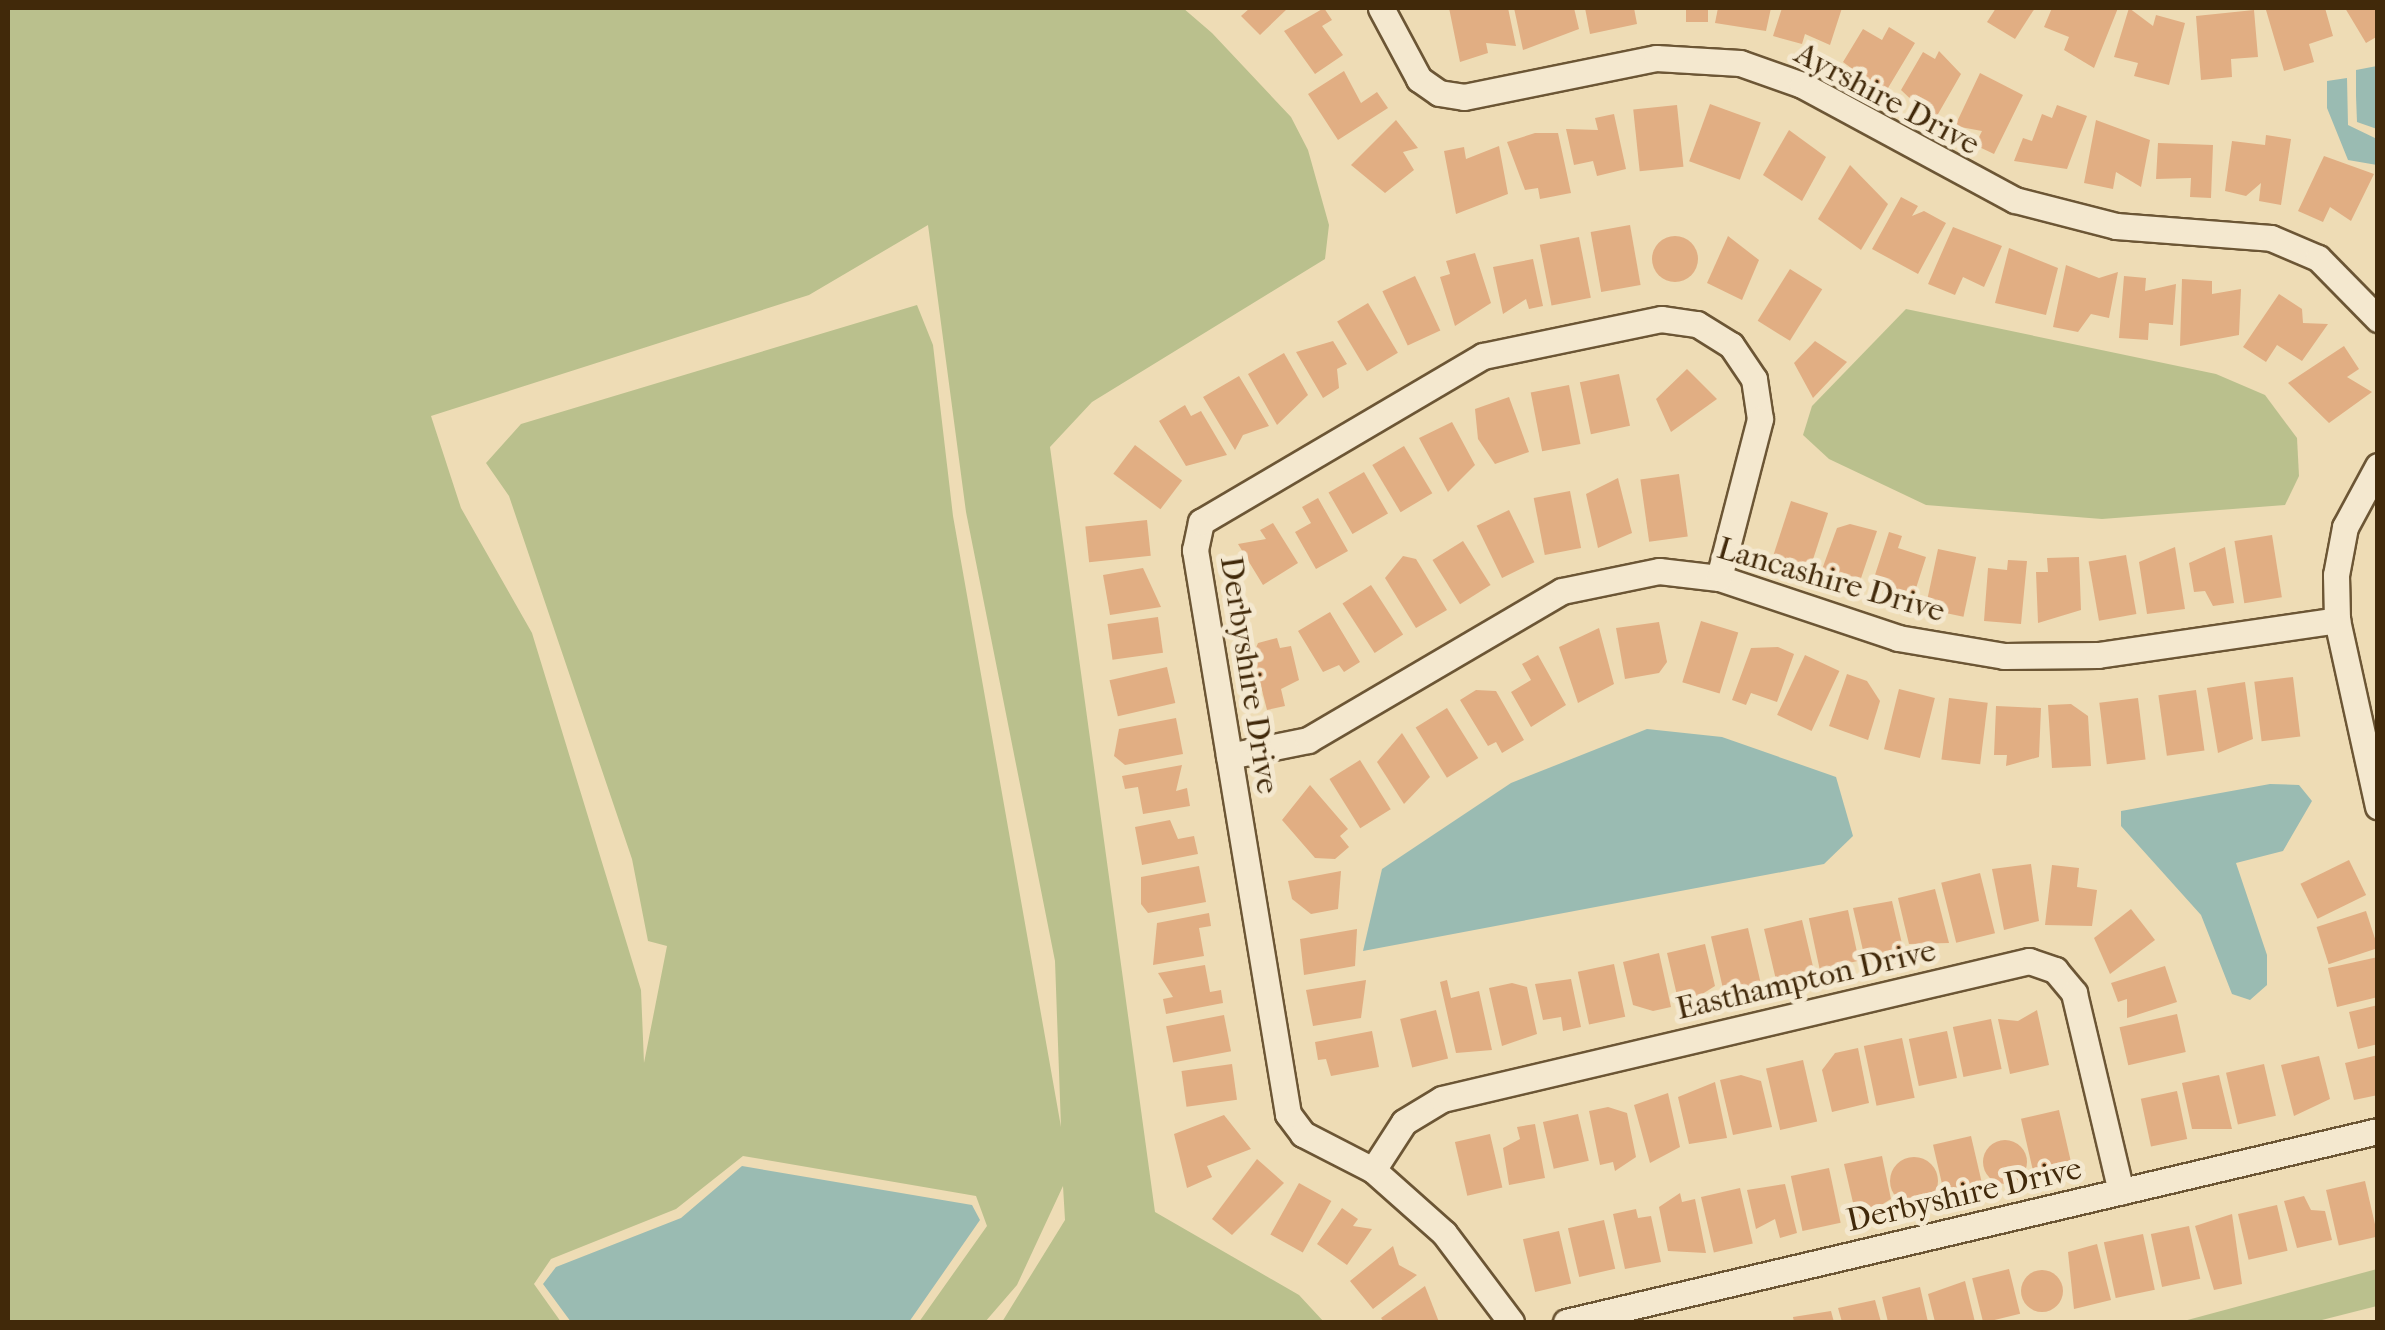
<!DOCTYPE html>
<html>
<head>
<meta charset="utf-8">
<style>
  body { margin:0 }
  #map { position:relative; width:2385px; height:1330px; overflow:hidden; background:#eedcb5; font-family:"IM FELL French Canon",serif }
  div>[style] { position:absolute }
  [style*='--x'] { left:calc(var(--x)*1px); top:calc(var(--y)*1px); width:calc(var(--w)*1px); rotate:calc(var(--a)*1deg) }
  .green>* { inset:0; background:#bac08d }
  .water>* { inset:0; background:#9abbb2 }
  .building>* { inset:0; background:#e1ae83; transform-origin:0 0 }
  .round { border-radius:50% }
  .roads { filter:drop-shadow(2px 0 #6c5635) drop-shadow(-2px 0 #6c5635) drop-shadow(0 2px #6c5635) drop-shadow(0 -2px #6c5635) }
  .minor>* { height:25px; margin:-12.5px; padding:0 12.5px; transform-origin:12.5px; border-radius:12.5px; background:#f4e8cf }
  span { translate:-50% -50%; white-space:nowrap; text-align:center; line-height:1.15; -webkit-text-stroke:10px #f4e8cf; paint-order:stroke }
  .street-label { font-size:32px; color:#41290a }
  .frame { position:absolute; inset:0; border:10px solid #41290a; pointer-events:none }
</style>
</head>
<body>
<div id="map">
  <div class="green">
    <i style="clip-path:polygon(evenodd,8px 8px,1183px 8px,1212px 33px,1291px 117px,1308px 150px,1329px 225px,1325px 259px,1092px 402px,1050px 447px,1155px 1212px,1299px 1295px,1324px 1322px,1002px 1322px,1065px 1220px,1063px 1186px,1017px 1285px,985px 1322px,919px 1322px,987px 1226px,976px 1196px,743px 1156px,676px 1209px,551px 1259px,534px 1284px,561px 1322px,8px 1322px,8px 8px,928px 225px,966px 512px,1055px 961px,1061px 1127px,953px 516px,933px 345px,917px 305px,521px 424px,486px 463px,509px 496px,632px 859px,648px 941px,667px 946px,644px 1063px,641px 990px,532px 633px,461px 508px,431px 416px,809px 295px,928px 225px)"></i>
    <i style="clip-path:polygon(1906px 309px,2216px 374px,2265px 395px,2297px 438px,2299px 476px,2285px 505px,2102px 519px,1926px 505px,1829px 459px,1803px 435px,1812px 406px)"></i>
    <i style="clip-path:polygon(2377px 1269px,2377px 1306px,2314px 1322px,2180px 1322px)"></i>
  </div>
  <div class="water">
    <i style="clip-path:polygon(2377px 66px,2378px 66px,2377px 129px,2357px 122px,2356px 96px,2356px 70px)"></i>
    <i style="clip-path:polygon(2347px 78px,2348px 125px,2377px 139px,2377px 165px,2348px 160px,2327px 108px,2327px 81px)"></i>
    <i style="clip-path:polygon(1647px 729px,1722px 737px,1836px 777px,1853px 836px,1824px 864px,1363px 951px,1382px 869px,1511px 783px)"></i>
    <i style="clip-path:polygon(2270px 784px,2299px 785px,2312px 801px,2283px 851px,2236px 863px,2267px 955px,2267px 985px,2250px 1000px,2232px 994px,2201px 915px,2121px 826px,2121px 811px)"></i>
    <i style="clip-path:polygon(742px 1166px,972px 1205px,980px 1220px,909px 1322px,571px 1322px,543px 1284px,556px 1267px,681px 1218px)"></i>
  </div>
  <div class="building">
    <i style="clip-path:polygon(1250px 8px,1288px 8px,1260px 35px,1241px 16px)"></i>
    <i style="clip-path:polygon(1324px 8px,1332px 20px,1322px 26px,1343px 55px,1315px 74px,1284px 31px)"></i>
    <i style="clip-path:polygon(1449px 8px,1508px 8px,1516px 46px,1486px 43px,1488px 53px,1460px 62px)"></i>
    <i style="clip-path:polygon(1514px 8px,1574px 8px,1579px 29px,1523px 50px)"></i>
    <i style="clip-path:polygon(1585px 8px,1634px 8px,1637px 24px,1590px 34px)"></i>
    <i style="left:1686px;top:8px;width:22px;height:14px"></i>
    <i style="clip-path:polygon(1718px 8px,1771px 8px,1766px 31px,1715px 23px)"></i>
    <i style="clip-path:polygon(1782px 8px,1842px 8px,1830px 45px,1805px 34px,1802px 44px,1773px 36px)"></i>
    <i style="clip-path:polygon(1996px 8px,2035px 8px,2015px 39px,1987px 22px)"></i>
    <i style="clip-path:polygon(2052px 8px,2118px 8px,2094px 68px,2064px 50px,2069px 37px,2044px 27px)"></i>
    <i style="clip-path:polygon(2129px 8px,2153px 26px,2156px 15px,2185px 23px,2169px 85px,2134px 76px,2138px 63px,2114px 57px)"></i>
    <i style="clip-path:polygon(2325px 8px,2333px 36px,2309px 44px,2314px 62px,2284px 71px,2266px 10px)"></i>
    <i style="clip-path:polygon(2345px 8px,2378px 8px,2378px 36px,2366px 43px)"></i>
    <i style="clip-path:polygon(2254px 10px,2258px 57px,2231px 59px,2232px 77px,2201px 80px,2196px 16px)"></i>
    <i style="clip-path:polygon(1889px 27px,1915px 43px,1885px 93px,1843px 62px,1863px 29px,1882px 40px)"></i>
    <i style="clip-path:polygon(1939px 51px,1961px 74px,1934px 121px,1901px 90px,1923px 52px,1935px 59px)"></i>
    <i style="clip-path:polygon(1344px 71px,1361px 103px,1377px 92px,1388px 108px,1338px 140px,1308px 94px)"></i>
    <i style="clip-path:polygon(1980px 73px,2023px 95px,1994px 154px,1975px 145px,1982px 131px,1955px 126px)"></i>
    <i style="left:1710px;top:104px;width:54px;height:61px;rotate:20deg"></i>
    <i style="left:1677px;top:105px;width:62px;height:44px;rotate:84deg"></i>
    <i style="clip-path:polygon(2057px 105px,2087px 116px,2067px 169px,2014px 161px,2023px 138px,2032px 141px,2042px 114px,2052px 118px)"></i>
    <i style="clip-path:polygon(1614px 114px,1626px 169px,1597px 176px,1593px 161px,1574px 165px,1566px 129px,1598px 130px,1595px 118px)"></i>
    <i style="clip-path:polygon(1396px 120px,1418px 148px,1403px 152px,1414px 170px,1385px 193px,1351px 165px)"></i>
    <i style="clip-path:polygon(2096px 120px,2150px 140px,2141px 187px,2116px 172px,2113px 189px,2084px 183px)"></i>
    <i style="clip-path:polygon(1789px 130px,1826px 157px,1802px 201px,1763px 175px)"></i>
    <i style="clip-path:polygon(1535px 133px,1558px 133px,1571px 193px,1540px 199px,1538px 188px,1525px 190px,1507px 142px)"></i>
    <i style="clip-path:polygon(2266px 135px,2291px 139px,2281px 205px,2259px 201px,2261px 183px,2246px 196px,2225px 191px,2232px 141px,2265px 145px)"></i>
    <i style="clip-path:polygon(2158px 143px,2213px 145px,2211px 198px,2190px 197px,2191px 178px,2156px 179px)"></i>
    <i style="clip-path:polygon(1499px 146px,1508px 194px,1456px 214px,1444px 151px,1464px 147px,1466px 159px)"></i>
    <i style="clip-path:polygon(2324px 156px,2374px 174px,2351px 221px,2330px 207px,2323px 222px,2298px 211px)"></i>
    <i style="clip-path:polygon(1850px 165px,1888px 204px,1861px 250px,1818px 219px)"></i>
    <i style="clip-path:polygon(1901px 197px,1918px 206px,1912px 216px,1924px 211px,1946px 223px,1918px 274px,1872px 249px)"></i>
    <i style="left:1630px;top:225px;width:61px;height:40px;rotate:80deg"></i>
    <i style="clip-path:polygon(1953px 227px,2002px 246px,1984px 287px,1963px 277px,1955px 295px,1928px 284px)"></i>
    <i class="round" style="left:1652px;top:236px;width:46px;height:46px"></i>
    <i style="clip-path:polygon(1728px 236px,1759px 260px,1742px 300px,1707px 283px)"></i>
    <i style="left:1579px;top:237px;width:62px;height:40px;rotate:79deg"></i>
    <i style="clip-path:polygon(2009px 248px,2058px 268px,2046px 315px,1995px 303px)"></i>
    <i style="clip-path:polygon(1475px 253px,1491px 303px,1455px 326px,1440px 277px,1450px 274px,1446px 261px)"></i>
    <i style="clip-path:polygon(1533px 259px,1543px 306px,1529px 309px,1526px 299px,1503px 314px,1493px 267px)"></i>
    <i style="clip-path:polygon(2066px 265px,2099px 278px,2118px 272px,2109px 318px,2091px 314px,2078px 332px,2053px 327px)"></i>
    <i style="left:1790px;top:269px;width:38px;height:61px;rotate:32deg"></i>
    <i style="left:1415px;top:276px;width:60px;height:36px;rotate:65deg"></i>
    <i style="clip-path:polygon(2124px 276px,2146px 278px,2145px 291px,2176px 284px,2173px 325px,2149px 323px,2148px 340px,2119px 338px)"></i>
    <i style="clip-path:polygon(2182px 279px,2212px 281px,2212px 294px,2241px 289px,2239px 335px,2180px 346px)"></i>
    <i style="clip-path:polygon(2279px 294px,2302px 309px,2303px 323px,2328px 324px,2302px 361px,2277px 345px,2266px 362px,2243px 347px)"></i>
    <i style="left:1368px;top:303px;width:58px;height:36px;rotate:59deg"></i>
    <i style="clip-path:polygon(1333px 341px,1347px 364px,1337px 369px,1339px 388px,1323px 398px,1296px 352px)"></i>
    <i style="clip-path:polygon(1815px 341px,1847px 362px,1813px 398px,1794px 363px)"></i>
    <i style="clip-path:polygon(2344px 346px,2359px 369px,2347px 377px,2372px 392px,2329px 423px,2288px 383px)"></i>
    <i style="clip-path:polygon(1284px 353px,1308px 395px,1277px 425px,1248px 374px)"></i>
    <i style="clip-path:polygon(1687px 369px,1717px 399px,1671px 432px,1656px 399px)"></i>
    <i style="left:1619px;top:374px;width:53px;height:40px;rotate:78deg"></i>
    <i style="clip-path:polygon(1239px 376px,1269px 426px,1243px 435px,1235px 450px,1203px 397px)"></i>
    <i style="left:1569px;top:385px;width:60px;height:39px;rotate:79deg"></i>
    <i style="clip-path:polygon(1509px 397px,1529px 452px,1495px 464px,1478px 439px,1475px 409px)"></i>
    <i style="clip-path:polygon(1185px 405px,1191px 416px,1201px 411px,1227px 455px,1186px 466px,1159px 421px)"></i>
    <i style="clip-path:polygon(1452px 422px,1475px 465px,1448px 492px,1419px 438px)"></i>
    <i style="left:1135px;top:445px;width:59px;height:36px;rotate:37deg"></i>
    <i style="left:1404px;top:446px;width:55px;height:37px;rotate:59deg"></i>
    <i style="left:1364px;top:472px;width:48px;height:41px;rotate:60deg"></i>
    <i style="left:1679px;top:474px;width:63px;height:39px;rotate:82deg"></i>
    <i style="clip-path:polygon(1618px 478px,1632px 533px,1598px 548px,1586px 494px)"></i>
    <i style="left:1570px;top:491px;width:58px;height:37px;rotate:79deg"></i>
    <i style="clip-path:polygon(1318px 498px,1348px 551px,1316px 569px,1295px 532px,1311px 523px,1302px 507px)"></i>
    <i style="left:1791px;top:501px;width:39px;height:61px;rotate:18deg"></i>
    <i style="left:1509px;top:510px;width:58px;height:36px;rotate:64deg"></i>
    <i style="left:1147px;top:520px;width:36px;height:62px;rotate:84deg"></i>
    <i style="clip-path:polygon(1273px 523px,1298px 563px,1263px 585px,1238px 544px,1266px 539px,1260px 530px)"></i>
    <i style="clip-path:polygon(1850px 524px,1877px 531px,1857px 590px,1820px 575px,1837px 528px)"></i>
    <i style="clip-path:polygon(1889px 532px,1902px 536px,1898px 548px,1926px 557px,1910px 607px,1872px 584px)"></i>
    <i style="left:2272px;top:535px;width:63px;height:38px;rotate:81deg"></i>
    <i style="left:1463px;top:541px;width:52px;height:36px;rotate:58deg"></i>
    <i style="clip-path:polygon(2175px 547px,2185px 609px,2147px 614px,2139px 562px)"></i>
    <i style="clip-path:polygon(2225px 547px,2234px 603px,2213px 606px,2205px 591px,2194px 592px,2189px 563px)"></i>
    <i style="left:1938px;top:549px;width:39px;height:61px;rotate:12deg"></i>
    <i style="left:2126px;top:555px;width:60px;height:38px;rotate:80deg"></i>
    <i style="clip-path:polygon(1403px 556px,1416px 559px,1447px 610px,1416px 628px,1385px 578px)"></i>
    <i style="clip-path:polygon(2079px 557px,2081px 610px,2038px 623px,2036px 572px,2048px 572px,2047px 558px)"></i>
    <i style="clip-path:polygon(2008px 560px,2027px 561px,2021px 624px,1984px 621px,1988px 568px,2007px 570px)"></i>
    <i style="clip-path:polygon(1143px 568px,1161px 607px,1110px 615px,1103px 575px)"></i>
    <i style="left:1371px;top:585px;width:59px;height:34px;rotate:57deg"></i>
    <i style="clip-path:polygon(1330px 612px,1360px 662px,1344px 672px,1339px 665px,1323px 672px,1298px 631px)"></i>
    <i style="left:1158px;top:617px;width:36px;height:51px;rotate:82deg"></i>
    <i style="left:1701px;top:621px;width:39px;height:64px;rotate:17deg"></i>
    <i style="clip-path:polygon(1659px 622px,1667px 662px,1659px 673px,1625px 679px,1616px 628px)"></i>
    <i style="clip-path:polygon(1599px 628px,1614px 684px,1578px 703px,1559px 647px)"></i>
    <i style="clip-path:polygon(1277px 638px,1280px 648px,1291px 646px,1299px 680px,1281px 689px,1285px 706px,1267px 710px,1253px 655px,1258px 643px)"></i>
    <i style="clip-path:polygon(1778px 647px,1794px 654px,1777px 702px,1751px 693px,1746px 705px,1732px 700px,1751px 648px)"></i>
    <i style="clip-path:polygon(1538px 655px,1566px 705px,1531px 727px,1511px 692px,1531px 680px,1522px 664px)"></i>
    <i style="left:1805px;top:655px;width:38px;height:66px;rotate:25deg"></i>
    <i style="left:1167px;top:667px;width:37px;height:59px;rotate:77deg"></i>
    <i style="clip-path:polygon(1847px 674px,1867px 681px,1880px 701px,1868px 740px,1829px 726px)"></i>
    <i style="left:2293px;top:677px;width:60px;height:39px;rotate:83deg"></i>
    <i style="clip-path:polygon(2245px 682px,2253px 739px,2218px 753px,2207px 688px)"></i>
    <i style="left:1899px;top:689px;width:37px;height:62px;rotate:14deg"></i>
    <i style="clip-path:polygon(1476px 690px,1496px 691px,1524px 740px,1502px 753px,1496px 742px,1488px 746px,1460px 700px)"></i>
    <i style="left:2196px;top:690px;width:61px;height:38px;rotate:82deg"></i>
    <i style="left:1949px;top:698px;width:39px;height:62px;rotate:7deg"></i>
    <i style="left:2138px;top:698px;width:62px;height:39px;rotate:83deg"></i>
    <i style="clip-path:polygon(2071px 704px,2088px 716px,2091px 766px,2052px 768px,2048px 705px)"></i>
    <i style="clip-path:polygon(1996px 706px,2041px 708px,2039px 757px,2006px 766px,2007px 755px,1994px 755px)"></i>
    <i style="left:1447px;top:708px;width:59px;height:37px;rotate:58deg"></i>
    <i style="clip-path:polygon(1176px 718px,1183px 754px,1125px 765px,1114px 756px,1119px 729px)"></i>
    <i style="clip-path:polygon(1402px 733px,1430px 777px,1404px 804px,1377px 762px)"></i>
    <i style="left:1360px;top:760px;width:58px;height:36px;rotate:58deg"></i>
    <i style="clip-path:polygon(1182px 765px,1176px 791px,1187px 788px,1190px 806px,1143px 814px,1138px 787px,1125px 789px,1122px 776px)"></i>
    <i style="clip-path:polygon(1310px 785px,1348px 829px,1340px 836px,1349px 847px,1335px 859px,1315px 858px,1282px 820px)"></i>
    <i style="clip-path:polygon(1170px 820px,1178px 839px,1194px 836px,1198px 854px,1142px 865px,1135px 827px)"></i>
    <i style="left:2349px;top:860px;width:39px;height:54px;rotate:64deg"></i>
    <i style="clip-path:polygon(2031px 864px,2039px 921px,2004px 930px,1992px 869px)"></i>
    <i style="clip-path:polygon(2052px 865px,2079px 868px,2077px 887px,2097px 890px,2092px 926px,2045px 925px)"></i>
    <i style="clip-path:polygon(1199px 866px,1206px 902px,1148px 913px,1141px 904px,1141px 877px)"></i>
    <i style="clip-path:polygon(1341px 871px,1338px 909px,1311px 914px,1292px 899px,1288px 881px)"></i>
    <i style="left:1980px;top:873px;width:62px;height:40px;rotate:76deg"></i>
    <i style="clip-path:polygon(1935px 889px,1949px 943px,1909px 944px,1898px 898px)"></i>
    <i style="clip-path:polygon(1892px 901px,1903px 948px,1866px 963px,1853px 908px)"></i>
    <i style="clip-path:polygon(2131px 909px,2155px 940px,2110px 974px,2094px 938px)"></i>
    <i style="left:1848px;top:910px;width:52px;height:40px;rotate:78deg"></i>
    <i style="left:2366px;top:911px;width:39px;height:52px;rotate:72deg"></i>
    <i style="clip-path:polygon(1209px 913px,1211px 926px,1199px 928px,1204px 956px,1153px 965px,1157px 923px)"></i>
    <i style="clip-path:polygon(1802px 920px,1815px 975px,1789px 974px,1777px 984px,1764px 929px)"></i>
    <i style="left:1748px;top:928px;width:63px;height:38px;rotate:77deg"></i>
    <i style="clip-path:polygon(1357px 929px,1355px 966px,1304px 975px,1300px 939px)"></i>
    <i style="clip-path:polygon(1705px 944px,1715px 986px,1680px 1008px,1667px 953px)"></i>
    <i style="clip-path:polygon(1659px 953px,1671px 1007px,1653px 1011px,1633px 1005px,1623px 962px)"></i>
    <i style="clip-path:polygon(2378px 957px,2378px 997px,2337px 1007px,2328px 968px)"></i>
    <i style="left:1614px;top:964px;width:54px;height:37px;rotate:78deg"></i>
    <i style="clip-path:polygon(1205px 965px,1210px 992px,1221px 990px,1223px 1003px,1166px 1014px,1163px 999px,1173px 997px,1158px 973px)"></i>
    <i style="clip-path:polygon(2165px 966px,2177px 1002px,2127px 1018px,2127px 999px,2118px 1002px,2111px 983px)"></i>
    <i style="clip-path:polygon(1571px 979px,1581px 1027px,1563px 1031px,1561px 1017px,1543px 1020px,1535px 984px)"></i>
    <i style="clip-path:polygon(1366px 980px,1361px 1018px,1313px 1026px,1306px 990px)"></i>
    <i style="clip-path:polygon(1447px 980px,1451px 998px,1479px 991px,1492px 1050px,1456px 1053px,1440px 982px)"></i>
    <i style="clip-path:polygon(1512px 983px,1527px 987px,1537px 1034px,1502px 1046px,1489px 988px)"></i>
    <i style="clip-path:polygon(2378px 1005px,2378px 1044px,2358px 1049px,2349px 1012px)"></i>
    <i style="left:1436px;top:1010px;width:50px;height:37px;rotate:76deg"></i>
    <i style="clip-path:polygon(2037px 1010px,2049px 1065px,2010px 1074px,1998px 1019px,2018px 1021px)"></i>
    <i style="left:2177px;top:1014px;width:39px;height:59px;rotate:77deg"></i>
    <i style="left:1224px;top:1015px;width:37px;height:59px;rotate:79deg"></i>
    <i style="left:1991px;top:1019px;width:51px;height:39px;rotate:78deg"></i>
    <i style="clip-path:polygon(1372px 1031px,1379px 1067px,1331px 1076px,1326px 1059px,1318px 1060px,1315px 1042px)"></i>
    <i style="left:1947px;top:1031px;width:48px;height:39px;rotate:78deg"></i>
    <i style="left:1902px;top:1038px;width:61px;height:39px;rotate:78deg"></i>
    <i style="clip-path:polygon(1858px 1048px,1869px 1103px,1832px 1112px,1822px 1070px,1835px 1053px)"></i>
    <i style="clip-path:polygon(2378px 1055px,2378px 1095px,2354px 1100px,2345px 1063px)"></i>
    <i style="clip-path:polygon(2319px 1056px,2330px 1099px,2294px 1116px,2281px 1065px)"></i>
    <i style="left:1803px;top:1060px;width:63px;height:38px;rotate:77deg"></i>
    <i style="left:1232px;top:1064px;width:36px;height:51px;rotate:82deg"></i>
    <i style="left:2264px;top:1064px;width:53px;height:39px;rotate:77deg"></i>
    <i style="clip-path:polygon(1741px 1075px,1761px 1081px,1772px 1127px,1733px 1135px,1720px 1080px)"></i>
    <i style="clip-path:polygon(2219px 1075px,2232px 1129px,2192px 1129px,2182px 1083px)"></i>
    <i style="clip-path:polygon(1715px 1082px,1727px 1138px,1689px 1144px,1678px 1097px)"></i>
    <i style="left:2177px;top:1091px;width:49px;height:37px;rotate:78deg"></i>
    <i style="clip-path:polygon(1668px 1093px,1680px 1147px,1650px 1163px,1634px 1105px)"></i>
    <i style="clip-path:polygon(1608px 1107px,1627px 1113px,1636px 1157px,1615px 1171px,1613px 1162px,1600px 1165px,1589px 1111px)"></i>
    <i style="left:2059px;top:1110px;width:57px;height:39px;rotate:77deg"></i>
    <i style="left:1578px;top:1114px;width:48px;height:36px;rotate:77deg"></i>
    <i style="clip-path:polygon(1224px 1115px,1251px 1149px,1207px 1166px,1212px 1177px,1187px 1188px,1174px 1134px)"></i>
    <i style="clip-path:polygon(1535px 1124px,1545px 1178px,1509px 1185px,1503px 1148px,1520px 1139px,1517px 1127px)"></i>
    <i style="left:1490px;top:1134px;width:55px;height:36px;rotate:77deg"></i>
    <i style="left:1971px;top:1136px;width:54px;height:39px;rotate:77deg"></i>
    <i class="round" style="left:1983px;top:1140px;width:44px;height:44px"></i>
    <i style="clip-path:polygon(1882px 1156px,1891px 1199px,1857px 1220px,1844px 1164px)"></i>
    <i class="round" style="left:1890px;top:1157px;width:48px;height:48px"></i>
    <i style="clip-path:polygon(1257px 1159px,1284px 1183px,1232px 1235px,1212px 1219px)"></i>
    <i style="left:1829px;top:1168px;width:56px;height:39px;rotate:78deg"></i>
    <i style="left:2365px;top:1181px;width:57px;height:40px;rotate:77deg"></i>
    <i style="left:1299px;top:1183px;width:37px;height:59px;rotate:29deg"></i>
    <i style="clip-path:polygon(1785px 1184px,1797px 1233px,1780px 1238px,1775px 1219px,1756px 1229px,1747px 1190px)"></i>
    <i style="left:1740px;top:1188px;width:57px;height:40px;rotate:77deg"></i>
    <i style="clip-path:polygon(1680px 1193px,1682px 1202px,1695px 1199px,1706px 1253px,1668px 1251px,1659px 1207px)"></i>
    <i style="clip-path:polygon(2304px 1196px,2311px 1210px,2325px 1211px,2332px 1240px,2297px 1248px,2284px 1201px)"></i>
    <i style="left:2277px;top:1205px;width:47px;height:40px;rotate:77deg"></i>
    <i style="clip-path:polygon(1342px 1208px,1358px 1219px,1353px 1226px,1372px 1229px,1347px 1265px,1317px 1244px)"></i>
    <i style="clip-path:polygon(1636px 1209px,1638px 1218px,1651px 1216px,1661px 1262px,1625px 1269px,1613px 1214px)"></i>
    <i style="clip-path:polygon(2232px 1214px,2242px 1284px,2214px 1290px,2195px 1226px)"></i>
    <i style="left:1604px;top:1220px;width:50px;height:37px;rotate:77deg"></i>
    <i style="left:2189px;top:1226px;width:54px;height:39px;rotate:78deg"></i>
    <i style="left:1559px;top:1231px;width:54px;height:37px;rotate:77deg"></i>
    <i style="left:2143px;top:1234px;width:57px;height:40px;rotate:78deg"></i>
    <i style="clip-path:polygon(2097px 1244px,2111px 1300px,2074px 1309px,2068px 1252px)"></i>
    <i style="clip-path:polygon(1393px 1246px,1399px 1265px,1417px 1275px,1373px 1309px,1350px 1281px)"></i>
    <i style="left:2009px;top:1269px;width:46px;height:38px;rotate:76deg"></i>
    <i class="round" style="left:2021px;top:1270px;width:42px;height:42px"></i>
    <i style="clip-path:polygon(1965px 1281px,1975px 1322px,1935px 1322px,1928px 1294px)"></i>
    <i style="clip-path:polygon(1425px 1286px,1439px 1322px,1384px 1322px,1381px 1318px)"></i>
    <i style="clip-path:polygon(1920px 1287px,1928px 1322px,1888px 1322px,1882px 1297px)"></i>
    <i style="clip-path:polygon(1875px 1300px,1881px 1322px,1842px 1322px,1838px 1308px)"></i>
    <i style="clip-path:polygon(1831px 1311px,1834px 1322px,1794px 1322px,1793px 1317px)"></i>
  </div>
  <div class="roads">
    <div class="minor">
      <i style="--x:1381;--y:8;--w:81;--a:61.8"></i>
      <i style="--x:1419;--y:79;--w:24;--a:35"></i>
      <i style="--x:1439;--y:93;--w:25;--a:9"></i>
      <i style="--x:1464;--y:97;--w:196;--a:-11.5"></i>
      <i style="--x:1656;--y:58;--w:84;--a:3.4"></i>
      <i style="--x:1740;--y:63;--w:66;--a:19.5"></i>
      <i style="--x:1802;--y:85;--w:242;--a:28.4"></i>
      <i style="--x:2015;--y:200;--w:104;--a:14.4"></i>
      <i style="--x:2116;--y:226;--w:155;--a:4.4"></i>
      <i style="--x:2271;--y:238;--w:51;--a:23.1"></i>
      <i style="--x:2318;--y:258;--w:86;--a:45.5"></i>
      <i style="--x:2378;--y:466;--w:69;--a:118.4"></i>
      <i style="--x:2345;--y:527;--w:49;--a:100.6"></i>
      <i style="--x:2336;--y:575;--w:45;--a:88.7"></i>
      <i style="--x:2337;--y:620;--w:191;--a:77.6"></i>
      <i style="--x:1229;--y:756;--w:81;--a:-11.4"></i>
      <i style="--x:1308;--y:740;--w:294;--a:-30.4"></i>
      <i style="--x:1562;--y:591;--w:99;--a:-11.7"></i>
      <i style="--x:1659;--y:571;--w:60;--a:6.7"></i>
      <i style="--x:1719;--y:578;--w:189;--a:18.5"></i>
      <i style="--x:1898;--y:638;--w:108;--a:9.6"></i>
      <i style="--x:2004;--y:656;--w:94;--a:-0.6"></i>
      <i style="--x:2098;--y:655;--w:242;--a:-8.3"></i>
      <i style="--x:1373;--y:1170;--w:57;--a:-57.1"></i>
      <i style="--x:1404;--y:1122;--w:44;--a:-31.2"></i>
      <i style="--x:1442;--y:1099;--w:603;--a:-13.23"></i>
      <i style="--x:2029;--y:961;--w:28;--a:19"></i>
      <i style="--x:2055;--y:970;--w:30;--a:50"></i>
      <i style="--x:2074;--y:993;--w:204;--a:76.7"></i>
      <i style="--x:1511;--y:1322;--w:111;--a:-127"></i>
      <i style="--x:1444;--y:1233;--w:95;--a:-138.4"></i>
      <i style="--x:1373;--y:1170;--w:79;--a:-152.8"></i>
      <i style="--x:1303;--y:1134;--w:25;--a:-127"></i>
      <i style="--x:1288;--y:1114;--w:572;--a:-99.36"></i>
      <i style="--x:1195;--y:550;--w:29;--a:-78"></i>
      <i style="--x:1201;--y:522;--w:327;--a:-30.5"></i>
      <i style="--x:1483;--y:356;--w:182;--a:-11.7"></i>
      <i style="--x:1661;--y:319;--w:36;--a:8"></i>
      <i style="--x:1697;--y:324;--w:40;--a:32"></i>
      <i style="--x:1731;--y:345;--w:41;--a:55.9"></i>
      <i style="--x:1754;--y:379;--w:40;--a:81.5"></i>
      <i style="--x:1760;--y:419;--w:164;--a:104.5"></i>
      <i style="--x:1566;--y:1322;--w:834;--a:-13.24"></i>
    </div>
  </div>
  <div class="street-label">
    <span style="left:1887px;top:99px;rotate:28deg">Ayrshire Drive</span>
    <span style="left:1831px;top:580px;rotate:16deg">Lancashire Drive</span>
    <span style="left:1249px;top:675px;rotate:81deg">Derbyshire Drive</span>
    <span style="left:1806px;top:980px;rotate:-13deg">Easthampton Drive</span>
    <span style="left:1964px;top:1195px;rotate:-13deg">Derbyshire Drive</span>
  </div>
  <div class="frame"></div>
</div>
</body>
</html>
